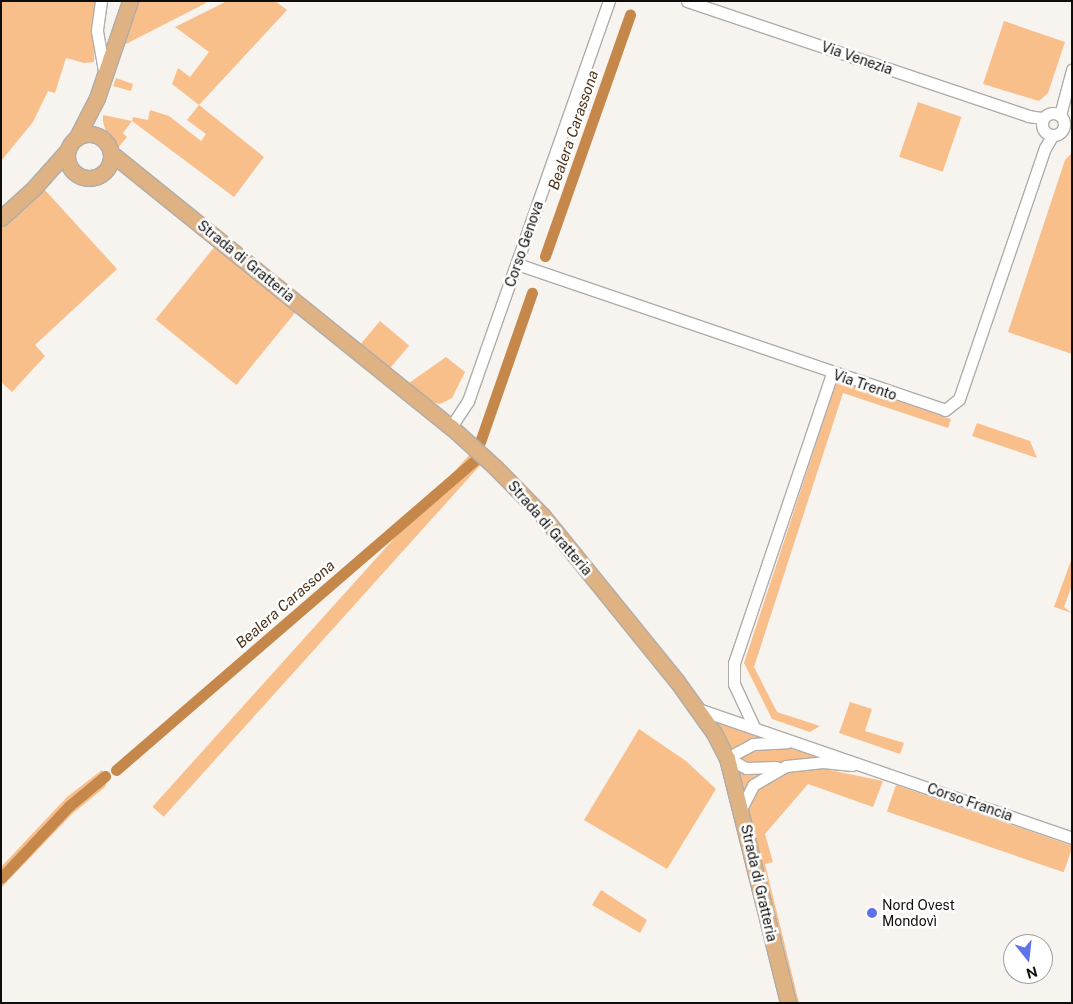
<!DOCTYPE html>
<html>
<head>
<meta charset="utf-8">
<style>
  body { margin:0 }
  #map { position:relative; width:1073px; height:1004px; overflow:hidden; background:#f7f3ef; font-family:"Public Sans",sans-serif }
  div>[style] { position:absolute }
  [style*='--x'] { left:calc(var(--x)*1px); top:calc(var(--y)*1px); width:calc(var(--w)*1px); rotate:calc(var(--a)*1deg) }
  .green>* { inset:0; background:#f9bf8b; transform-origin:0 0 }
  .canal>* { height:11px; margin:-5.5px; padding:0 5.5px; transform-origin:5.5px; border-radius:5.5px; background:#c6874a }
  .roads { filter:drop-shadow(1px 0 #b0aca9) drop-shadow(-1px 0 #b0aca9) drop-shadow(0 1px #b0aca9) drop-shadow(0 -1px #b0aca9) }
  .minor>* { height:11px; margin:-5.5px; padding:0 5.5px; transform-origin:5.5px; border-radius:5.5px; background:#fff }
  .minor>.ring { margin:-5.5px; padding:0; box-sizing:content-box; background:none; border:11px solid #fff; border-radius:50% }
  .major>* { height:15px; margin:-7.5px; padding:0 7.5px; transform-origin:7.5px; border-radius:7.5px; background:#deb283 }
  .major>.ring { margin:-7.5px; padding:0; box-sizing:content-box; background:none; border:15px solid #deb283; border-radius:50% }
  .dots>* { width:14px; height:14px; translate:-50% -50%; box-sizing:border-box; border:2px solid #fff; border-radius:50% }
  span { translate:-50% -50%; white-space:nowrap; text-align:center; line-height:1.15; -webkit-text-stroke:5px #fff; paint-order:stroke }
  .street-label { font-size:14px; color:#0e0d0c }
  .poi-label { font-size:14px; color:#0e0d0c }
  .left { translate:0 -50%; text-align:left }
  .water-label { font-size:15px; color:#4d3218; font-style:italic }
  .frame { position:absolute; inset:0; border:2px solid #0e0d0c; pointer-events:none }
  .north { position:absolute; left:1003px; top:934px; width:50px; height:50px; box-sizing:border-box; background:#fff; border:1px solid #9f9e9e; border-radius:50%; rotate:164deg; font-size:14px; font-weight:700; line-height:20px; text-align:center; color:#0e0d0c }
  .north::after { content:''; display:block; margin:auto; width:18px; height:22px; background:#5f72e9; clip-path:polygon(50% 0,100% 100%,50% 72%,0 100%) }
</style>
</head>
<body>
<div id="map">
  <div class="green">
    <i style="clip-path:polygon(1px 1px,96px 1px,94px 62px,84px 63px,66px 58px,55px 93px,48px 91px,33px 122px,1px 161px)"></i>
    <i style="clip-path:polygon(139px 1px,204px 1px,206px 3px,122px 46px)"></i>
    <i style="clip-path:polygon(227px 1px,275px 1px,287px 10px,199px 105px,264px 157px,234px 197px,132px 121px,123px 133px,127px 137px,118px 148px,107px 135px,103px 122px,103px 115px,132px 121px,133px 117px,148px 120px,150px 110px,169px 116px,201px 141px,206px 134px,187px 120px,199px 105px,172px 84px,178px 68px,190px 77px,209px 52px,175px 27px)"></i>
    <i style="clip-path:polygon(1004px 21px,1065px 42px,1048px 93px,1039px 101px,983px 84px)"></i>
    <i style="clip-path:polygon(116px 78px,133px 84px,131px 91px,113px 86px)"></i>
    <i style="left:918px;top:102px;width:46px;height:58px;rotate:19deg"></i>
    <i style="clip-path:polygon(1072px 153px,1072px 354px,1008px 332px,1065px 160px)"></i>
    <i style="clip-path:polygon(44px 189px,117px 269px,35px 345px,45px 356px,12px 392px,1px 382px,1px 227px)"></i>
    <i style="left:216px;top:245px;width:104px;height:96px;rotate:39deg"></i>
    <i style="left:380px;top:321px;width:38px;height:30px;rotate:40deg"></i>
    <i style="clip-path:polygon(446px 357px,465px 372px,452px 398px,440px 404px,432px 402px,409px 383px)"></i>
    <i style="clip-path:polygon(837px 380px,951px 419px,948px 428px,843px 393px,754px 667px,777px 712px,820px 726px,810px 732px,772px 719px,744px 663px)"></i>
    <i style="clip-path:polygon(977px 423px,1030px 441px,1037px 458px,972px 436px)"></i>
    <i style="left:471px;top:453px;width:15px;height:476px;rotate:42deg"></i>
    <i style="clip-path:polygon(1072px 558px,1072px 585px,1064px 607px,1072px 613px,1054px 607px)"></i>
    <i style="clip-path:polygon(850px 702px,872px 709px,865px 731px,904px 743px,900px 754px,839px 733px)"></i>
    <i style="clip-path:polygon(713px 720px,773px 739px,749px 741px,729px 750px)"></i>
    <i style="clip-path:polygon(639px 729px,686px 761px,716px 789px,667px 869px,584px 820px)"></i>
    <i style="clip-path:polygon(787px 748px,832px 759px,756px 765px,733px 758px,752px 749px)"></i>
    <i style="clip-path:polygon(820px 768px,883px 781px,873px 807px,808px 784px,765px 834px,773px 862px,765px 864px,799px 1003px,794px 1003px,748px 807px,760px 786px,785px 771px)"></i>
    <i style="clip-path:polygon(737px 769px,753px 773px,761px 773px,743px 792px)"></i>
    <i style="clip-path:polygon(102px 770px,107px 780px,105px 787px,72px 814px,1px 888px,1px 867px,67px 797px)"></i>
    <i style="left:896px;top:785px;width:187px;height:28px;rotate:19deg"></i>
    <i style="clip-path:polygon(601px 890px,647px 920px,640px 933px,592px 905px)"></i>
  </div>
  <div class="canal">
    <i style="--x:545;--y:256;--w:256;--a:-70.6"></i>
    <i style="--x:480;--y:442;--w:158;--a:-70.8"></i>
    <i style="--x:116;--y:770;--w:473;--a:-40.8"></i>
    <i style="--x:1;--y:878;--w:99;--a:-46.6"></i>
    <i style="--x:69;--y:806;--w:47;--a:-39.8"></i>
  </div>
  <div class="roads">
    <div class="minor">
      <i style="--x:101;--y:1;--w:30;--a:98"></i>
      <i style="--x:97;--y:31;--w:40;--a:80"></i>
      <i style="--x:687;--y:1;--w:360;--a:18.6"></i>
      <i style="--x:1028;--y:116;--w:15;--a:8"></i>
      <i class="ring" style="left:1042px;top:113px;width:11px;height:11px"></i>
      <i style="--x:1060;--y:115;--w:47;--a:-75.1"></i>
      <i style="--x:517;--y:264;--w:452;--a:18.8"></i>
      <i style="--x:945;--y:410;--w:18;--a:-38"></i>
      <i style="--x:959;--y:399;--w:265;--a:-71.1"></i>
      <i style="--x:1045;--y:148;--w:14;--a:-60"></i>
      <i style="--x:451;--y:427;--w:31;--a:-57"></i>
      <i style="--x:468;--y:401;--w:424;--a:-70.6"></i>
      <i style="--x:698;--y:709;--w:396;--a:19"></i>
      <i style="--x:754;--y:727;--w:47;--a:-114.9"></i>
      <i style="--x:734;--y:684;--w:21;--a:-90"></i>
      <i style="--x:734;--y:663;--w:306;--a:-71.3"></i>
      <i style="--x:776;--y:767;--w:30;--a:178"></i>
      <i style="--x:746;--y:768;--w:21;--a:-152"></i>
      <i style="--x:727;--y:758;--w:30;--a:-28"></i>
      <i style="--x:753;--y:744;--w:34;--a:-3"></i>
      <i style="--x:741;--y:809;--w:27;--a:-63"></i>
      <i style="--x:753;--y:785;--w:38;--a:-30"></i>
      <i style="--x:786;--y:766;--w:37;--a:-6"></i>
      <i style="--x:823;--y:762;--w:29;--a:6"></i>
    </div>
    <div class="major">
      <i class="ring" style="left:67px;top:134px;width:29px;height:29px"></i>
      <i style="--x:77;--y:137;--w:44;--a:-62.9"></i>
      <i style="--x:97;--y:98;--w:102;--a:-71.2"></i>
      <i style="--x:111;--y:153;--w:437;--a:38.9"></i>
      <i style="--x:451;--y:427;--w:59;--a:42.3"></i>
      <i style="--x:495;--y:467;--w:69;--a:45.6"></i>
      <i style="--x:543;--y:516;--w:211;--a:51"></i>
      <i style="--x:676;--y:680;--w:65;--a:54.4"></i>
      <i style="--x:714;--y:733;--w:28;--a:63"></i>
      <i style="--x:727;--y:758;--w:252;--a:76"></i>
      <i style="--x:1;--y:218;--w:45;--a:-42.3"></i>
      <i style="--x:34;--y:188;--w:50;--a:-48.3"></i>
    </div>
  </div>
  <div class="dots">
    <i style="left:872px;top:913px;background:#5f72e9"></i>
  </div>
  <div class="street-label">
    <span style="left:857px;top:58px;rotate:19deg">Via Venezia</span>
    <span style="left:524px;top:244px;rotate:-71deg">Corso Genova</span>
    <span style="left:246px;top:261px;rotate:39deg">Strada di Gratteria</span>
    <span style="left:865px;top:385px;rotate:19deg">Via Trento</span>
    <span style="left:550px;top:528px;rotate:49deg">Strada di Gratteria</span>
    <span style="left:970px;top:802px;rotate:19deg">Corso Francia</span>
    <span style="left:759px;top:883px;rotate:77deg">Strada di Gratteria</span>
  </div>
  <div class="poi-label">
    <span class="left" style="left:882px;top:913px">Nord Ovest<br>Mondovì</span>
  </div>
  <div class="water-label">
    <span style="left:573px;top:130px;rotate:-71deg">Bealera Carassona</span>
    <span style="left:285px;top:604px;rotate:-41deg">Bealera Carassona</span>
  </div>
  <div class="frame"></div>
  <div class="north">N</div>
</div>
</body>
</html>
